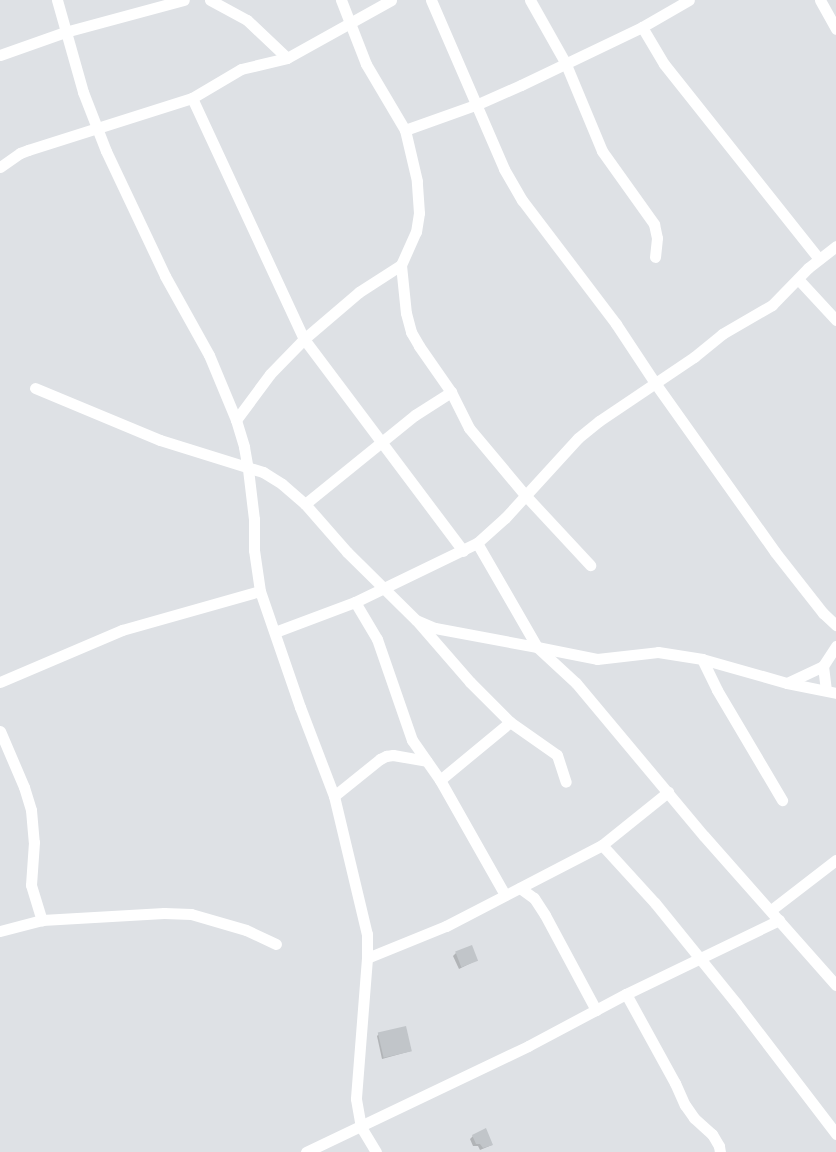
<!DOCTYPE html>
<html>
<head>
<meta charset="utf-8">
<style>
  body { margin:0 }
  #map { position:relative; width:836px; height:1152px; overflow:hidden; background:#dee1e5; font-family:"Libre Baskerville",serif }
  div>[style] { position:absolute }
  [style*='--x'] { left:calc(var(--x)*1px); top:calc(var(--y)*1px); width:calc(var(--w)*1px); rotate:calc(var(--a)*1deg) }
  .shadow>* { inset:0; background:#0003 }
  .building>* { inset:0; background:#c1c5c9; transform-origin:0 0 }
  .minor>* { height:11px; margin:-5.5px; padding:0 5.5px; transform-origin:5.5px; border-radius:5.5px; background:#fff }
  span { translate:-50% -50%; white-space:nowrap; text-align:center; line-height:1.15; -webkit-text-stroke:4.5px #fff; paint-order:stroke }
</style>
</head>
<body>
<div id="map">
  <div class="shadow">
    <i style="clip-path:polygon(456px 953px,477px 960px,459px 969px,453px 956px)"></i>
    <i style="clip-path:polygon(379px 1034px,411px 1051px,382px 1059px,377px 1036px)"></i>
    <i style="clip-path:polygon(473px 1136px,492px 1145px,480px 1150px,478px 1146px,473px 1146px,470px 1139px)"></i>
  </div>
  <div class="building">
    <i style="left:472px;top:945px;width:17px;height:18px;rotate:69deg"></i>
    <i style="left:406px;top:1026px;width:26px;height:29px;rotate:77deg"></i>
    <i style="clip-path:polygon(486px 1128px,493px 1145px,483px 1148px,480px 1144px,476px 1144px,472px 1135px)"></i>
  </div>
  <div class="minor">
    <i style="--x:57;--y:0;--w:96;--a:74.2"></i>
    <i style="--x:83;--y:92;--w:63;--a:68.7"></i>
    <i style="--x:106;--y:151;--w:138;--a:64.7"></i>
    <i style="--x:165;--y:276;--w:90;--a:60.9"></i>
    <i style="--x:209;--y:355;--w:70;--a:67.4"></i>
    <i style="--x:236;--y:420;--w:28;--a:73"></i>
    <i style="--x:244;--y:447;--w:22;--a:80"></i>
    <i style="--x:248;--y:469;--w:50;--a:83.2"></i>
    <i style="--x:254;--y:519;--w:31;--a:90"></i>
    <i style="--x:254;--y:550;--w:41;--a:81.7"></i>
    <i style="--x:260;--y:591;--w:123;--a:71"></i>
    <i style="--x:300;--y:707;--w:95;--a:69.1"></i>
    <i style="--x:334;--y:796;--w:142;--a:76.6"></i>
    <i style="--x:367;--y:934;--w:24;--a:90"></i>
    <i style="--x:367;--y:958;--w:141;--a:94.5"></i>
    <i style="--x:356;--y:1099;--w:28;--a:80"></i>
    <i style="--x:361;--y:1127;--w:29;--a:59"></i>
    <i style="--x:210;--y:0;--w:42;--a:28.4"></i>
    <i style="--x:247;--y:20;--w:55;--a:43.5"></i>
    <i style="--x:431;--y:0;--w:184;--a:66.6"></i>
    <i style="--x:504;--y:169;--w:36;--a:60"></i>
    <i style="--x:522;--y:200;--w:156;--a:52.8"></i>
    <i style="--x:616;--y:324;--w:71;--a:56.5"></i>
    <i style="--x:655;--y:383;--w:207;--a:54.6"></i>
    <i style="--x:775;--y:552;--w:78;--a:51.8"></i>
    <i style="--x:823;--y:613;--w:18;--a:43"></i>
    <i style="--x:530;--y:0;--w:71;--a:60.6"></i>
    <i style="--x:565;--y:62;--w:96;--a:67.4"></i>
    <i style="--x:602;--y:151;--w:90;--a:54.5"></i>
    <i style="--x:654;--y:224;--w:14;--a:78"></i>
    <i style="--x:657;--y:238;--w:19;--a:96"></i>
    <i style="--x:820;--y:0;--w:33;--a:61"></i>
    <i style="--x:642;--y:27;--w:43;--a:59.3"></i>
    <i style="--x:664;--y:64;--w:249;--a:51.5"></i>
    <i style="--x:0;--y:55;--w:69;--a:-19.5"></i>
    <i style="--x:65;--y:32;--w:123;--a:-15.1"></i>
    <i style="--x:192;--y:98;--w:266;--a:65.1"></i>
    <i style="--x:304;--y:339;--w:265;--a:53.1"></i>
    <i style="--x:405;--y:130;--w:77;--a:-19.6"></i>
    <i style="--x:478;--y:104;--w:47;--a:-23.8"></i>
    <i style="--x:521;--y:85;--w:134;--a:-25.6"></i>
    <i style="--x:642;--y:27;--w:54;--a:-29.9"></i>
    <i style="--x:0;--y:167;--w:24;--a:-35"></i>
    <i style="--x:20;--y:153;--w:9;--a:-21"></i>
    <i style="--x:28;--y:150;--w:172;--a:-17.6"></i>
    <i style="--x:192;--y:98;--w:57;--a:-30.6"></i>
    <i style="--x:241;--y:69;--w:47;--a:-13.4"></i>
    <i style="--x:287;--y:58;--w:119;--a:-29.1"></i>
    <i style="--x:401;--y:265;--w:48;--a:84.1"></i>
    <i style="--x:406;--y:313;--w:20;--a:75"></i>
    <i style="--x:411;--y:332;--w:16;--a:60"></i>
    <i style="--x:419;--y:346;--w:56;--a:55.2"></i>
    <i style="--x:451;--y:392;--w:40;--a:63.4"></i>
    <i style="--x:469;--y:428;--w:87;--a:50.1"></i>
    <i style="--x:525;--y:495;--w:96;--a:47.1"></i>
    <i style="--x:798;--y:279;--w:56;--a:47.2"></i>
    <i style="--x:35;--y:388;--w:135;--a:22.6"></i>
    <i style="--x:160;--y:440;--w:108;--a:17.3"></i>
    <i style="--x:263;--y:472;--w:22;--a:32"></i>
    <i style="--x:282;--y:484;--w:30;--a:41"></i>
    <i style="--x:305;--y:504;--w:64;--a:48.8"></i>
    <i style="--x:347;--y:552;--w:97;--a:44.6"></i>
    <i style="--x:416;--y:620;--w:21;--a:23"></i>
    <i style="--x:435;--y:628;--w:104;--a:10.6"></i>
    <i style="--x:537;--y:647;--w:53;--a:42.7"></i>
    <i style="--x:576;--y:683;--w:199;--a:50.1"></i>
    <i style="--x:704;--y:836;--w:199;--a:48.5"></i>
    <i style="--x:236;--y:420;--w:57;--a:-53.5"></i>
    <i style="--x:270;--y:374;--w:49;--a:-45.8"></i>
    <i style="--x:304;--y:339;--w:72;--a:-40.5"></i>
    <i style="--x:359;--y:292;--w:50;--a:-32.7"></i>
    <i style="--x:401;--y:265;--w:36;--a:-66"></i>
    <i style="--x:416;--y:232;--w:19;--a:-81"></i>
    <i style="--x:419;--y:213;--w:32;--a:-94"></i>
    <i style="--x:417;--y:181;--w:52;--a:-103.2"></i>
    <i style="--x:405;--y:130;--w:77;--a:-120.6"></i>
    <i style="--x:366;--y:64;--w:69;--a:-111.3"></i>
    <i style="--x:305;--y:504;--w:141;--a:-39"></i>
    <i style="--x:415;--y:415;--w:43;--a:-32.6"></i>
    <i style="--x:477;--y:543;--w:120;--a:60"></i>
    <i style="--x:537;--y:647;--w:61;--a:11.3"></i>
    <i style="--x:597;--y:659;--w:61;--a:-6.5"></i>
    <i style="--x:658;--y:652;--w:45;--a:9"></i>
    <i style="--x:702;--y:659;--w:88;--a:15.8"></i>
    <i style="--x:787;--y:683;--w:50;--a:11.5"></i>
    <i style="--x:355;--y:602;--w:43;--a:59.3"></i>
    <i style="--x:377;--y:639;--w:107;--a:70.9"></i>
    <i style="--x:412;--y:740;--w:49;--a:55"></i>
    <i style="--x:440;--y:780;--w:132;--a:60.5"></i>
    <i style="--x:417;--y:621;--w:81;--a:49"></i>
    <i style="--x:470;--y:682;--w:57;--a:45"></i>
    <i style="--x:510;--y:722;--w:57;--a:35.1"></i>
    <i style="--x:557;--y:755;--w:28;--a:72"></i>
    <i style="--x:275;--y:632;--w:85;--a:-20.6"></i>
    <i style="--x:355;--y:602;--w:136;--a:-25.8"></i>
    <i style="--x:477;--y:543;--w:38;--a:-42"></i>
    <i style="--x:505;--y:518;--w:108;--a:-47.6"></i>
    <i style="--x:578;--y:438;--w:27;--a:-39"></i>
    <i style="--x:599;--y:421;--w:115;--a:-34"></i>
    <i style="--x:694;--y:357;--w:36;--a:-39"></i>
    <i style="--x:722;--y:334;--w:58;--a:-30.1"></i>
    <i style="--x:772;--y:305;--w:52;--a:-45.8"></i>
    <i style="--x:808;--y:268;--w:36;--a:-38"></i>
    <i style="--x:702;--y:659;--w:34;--a:64"></i>
    <i style="--x:717;--y:690;--w:128;--a:59.4"></i>
    <i style="--x:823;--y:666;--w:24;--a:83"></i>
    <i style="--x:0;--y:682;--w:133;--a:-23.1"></i>
    <i style="--x:122;--y:630;--w:143;--a:-15.8"></i>
    <i style="--x:787;--y:683;--w:40;--a:-25"></i>
    <i style="--x:823;--y:666;--w:24;--a:-57"></i>
    <i style="--x:0;--y:731;--w:61;--a:66.8"></i>
    <i style="--x:24;--y:787;--w:24;--a:73"></i>
    <i style="--x:31;--y:810;--w:32;--a:85"></i>
    <i style="--x:34;--y:842;--w:43;--a:94"></i>
    <i style="--x:31;--y:885;--w:37;--a:73"></i>
    <i style="--x:440;--y:780;--w:91;--a:-39.6"></i>
    <i style="--x:334;--y:796;--w:59;--a:-38.8"></i>
    <i style="--x:380;--y:759;--w:7;--a:-27"></i>
    <i style="--x:386;--y:756;--w:7;--a:-8"></i>
    <i style="--x:393;--y:755;--w:34;--a:10"></i>
    <i style="--x:602;--y:845;--w:79;--a:47.6"></i>
    <i style="--x:655;--y:903;--w:129;--a:51"></i>
    <i style="--x:736;--y:1003;--w:165;--a:52.6"></i>
    <i style="--x:520;--y:888;--w:17;--a:36"></i>
    <i style="--x:534;--y:898;--w:20;--a:57"></i>
    <i style="--x:545;--y:915;--w:108;--a:61.8"></i>
    <i style="--x:771;--y:910;--w:82;--a:-37.6"></i>
    <i style="--x:0;--y:931;--w:43;--a:-14.7"></i>
    <i style="--x:42;--y:920;--w:122;--a:-3.3"></i>
    <i style="--x:164;--y:913;--w:27;--a:2"></i>
    <i style="--x:191;--y:914;--w:57;--a:16.2"></i>
    <i style="--x:246;--y:930;--w:33;--a:25"></i>
    <i style="--x:367;--y:958;--w:85;--a:-22.1"></i>
    <i style="--x:446;--y:926;--w:176;--a:-27.4"></i>
    <i style="--x:602;--y:845;--w:85;--a:-38.8"></i>
    <i style="--x:626;--y:994;--w:102;--a:61.2"></i>
    <i style="--x:675;--y:1083;--w:24;--a:66"></i>
    <i style="--x:685;--y:1105;--w:16;--a:55"></i>
    <i style="--x:694;--y:1118;--w:24;--a:42"></i>
    <i style="--x:712;--y:1134;--w:14;--a:60"></i>
    <i style="--x:719;--y:1146;--w:6;--a:81"></i>
    <i style="--x:306;--y:1152;--w:246;--a:-25.5"></i>
    <i style="--x:528;--y:1046;--w:111;--a:-28"></i>
    <i style="--x:626;--y:994;--w:170;--a:-25.8"></i>
  </div>
</div>
</body>
</html>
